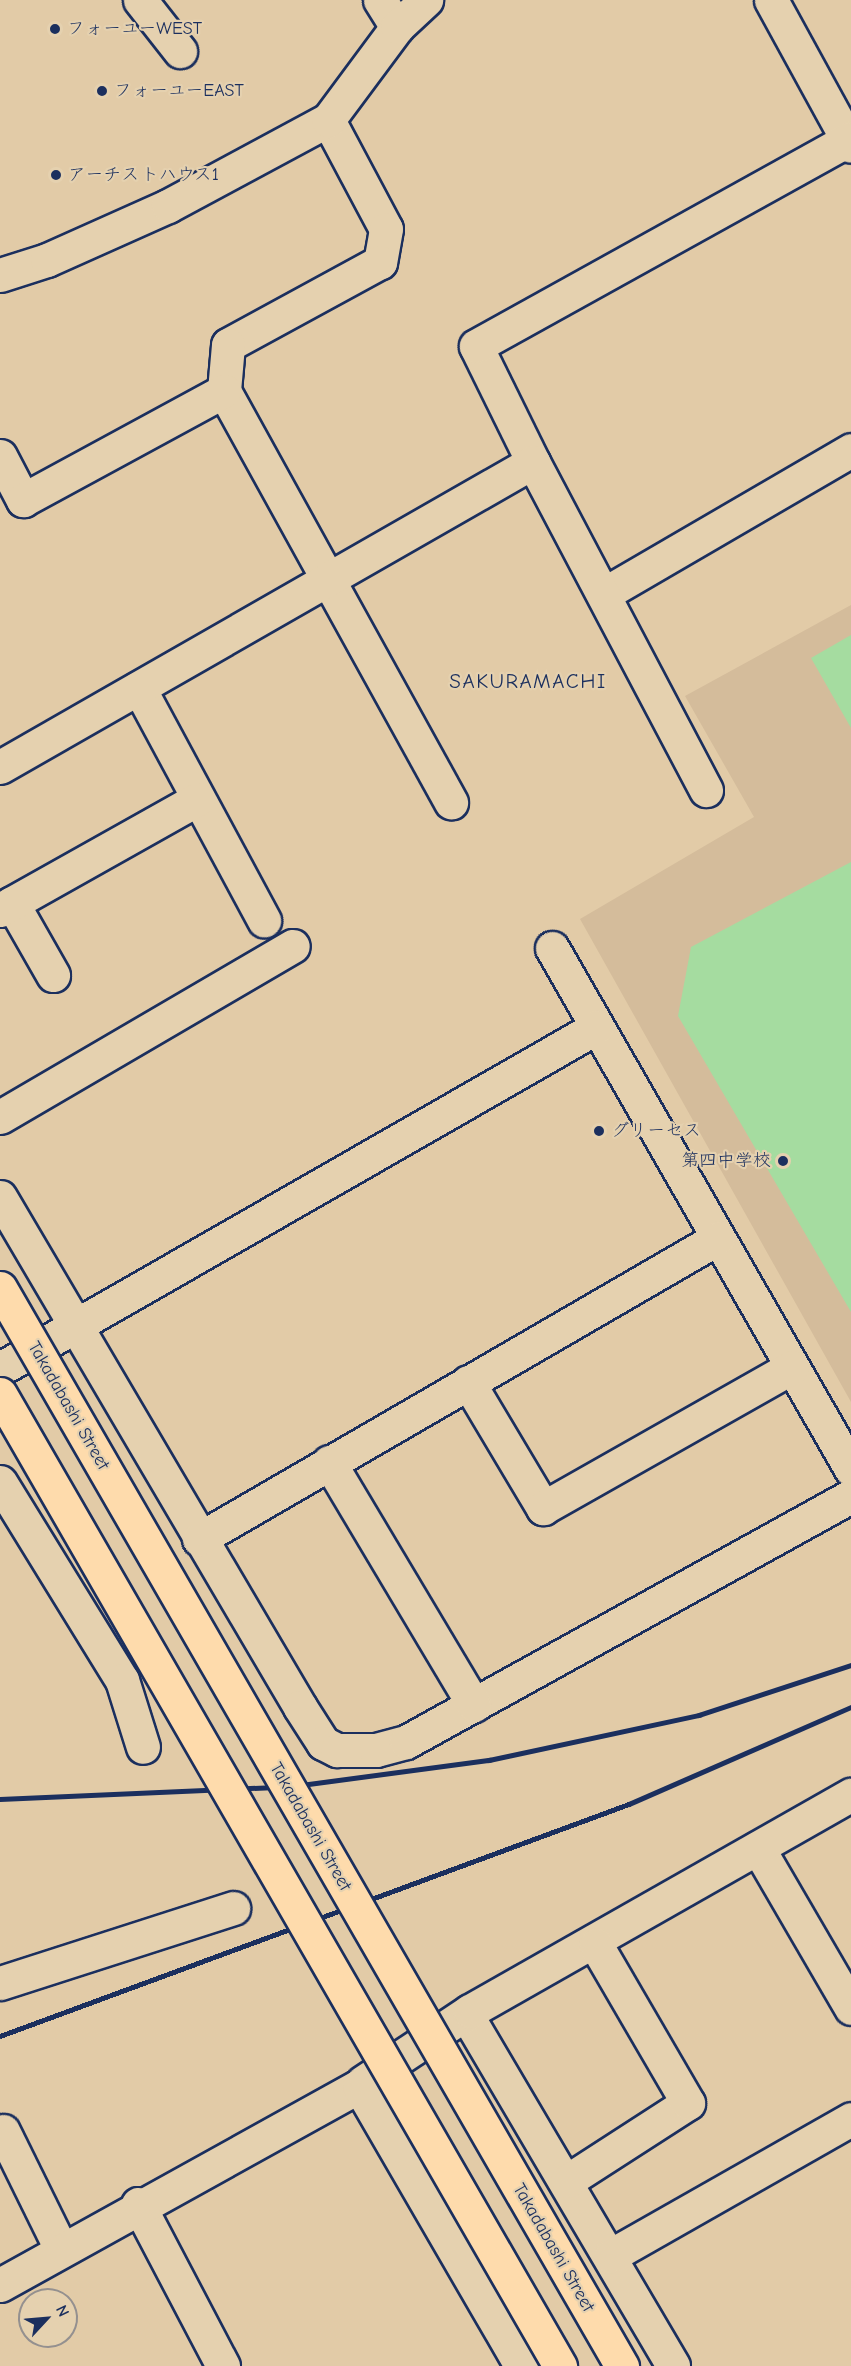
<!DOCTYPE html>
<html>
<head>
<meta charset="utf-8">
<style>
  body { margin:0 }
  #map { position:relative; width:851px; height:2366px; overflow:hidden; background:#e2cba7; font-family:"Comic Neue","Klee One",sans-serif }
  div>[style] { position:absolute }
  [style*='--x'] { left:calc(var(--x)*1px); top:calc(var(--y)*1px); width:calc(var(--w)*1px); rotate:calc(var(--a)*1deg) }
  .built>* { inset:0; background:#d4bc9b }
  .green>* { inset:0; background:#a5dca0 }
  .roads { filter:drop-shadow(2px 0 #1b2f5e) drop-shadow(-2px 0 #1b2f5e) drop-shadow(0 2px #1b2f5e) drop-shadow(0 -2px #1b2f5e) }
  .minor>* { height:33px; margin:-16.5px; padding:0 16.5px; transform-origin:16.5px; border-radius:16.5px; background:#e5d1af }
  .rail>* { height:4.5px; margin:-2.25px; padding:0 2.25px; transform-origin:2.25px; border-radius:2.25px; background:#1b2f5e }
  .bridges { filter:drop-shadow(2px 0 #1b2f5e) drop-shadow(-2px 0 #1b2f5e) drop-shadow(0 2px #1b2f5e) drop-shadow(0 -2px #1b2f5e) }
  .highway-bridge>* { height:33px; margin:-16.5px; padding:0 16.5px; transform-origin:16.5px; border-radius:16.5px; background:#fedbac }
  .dots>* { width:16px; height:16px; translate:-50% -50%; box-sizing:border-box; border:3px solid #e5d1af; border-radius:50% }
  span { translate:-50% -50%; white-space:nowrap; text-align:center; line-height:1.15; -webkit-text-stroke:4.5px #e5d1af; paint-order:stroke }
  .poi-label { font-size:18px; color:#1b2f5e }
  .left { translate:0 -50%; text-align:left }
  .right { translate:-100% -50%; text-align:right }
  .street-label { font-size:18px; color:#1b2f5e }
  .quarter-label { font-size:21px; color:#1b2f5e; letter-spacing:1.5px }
  .north { position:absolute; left:18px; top:2288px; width:60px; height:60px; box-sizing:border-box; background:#e5d1af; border:2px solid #94908f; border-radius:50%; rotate:64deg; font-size:16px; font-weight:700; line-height:24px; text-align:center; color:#1b2f5e }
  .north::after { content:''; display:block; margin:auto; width:21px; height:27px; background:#1b2f5e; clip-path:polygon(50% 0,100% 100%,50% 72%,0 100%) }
</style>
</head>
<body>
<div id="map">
  <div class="built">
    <i style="clip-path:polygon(851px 605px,851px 1402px,580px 919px,754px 817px,685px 696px)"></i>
  </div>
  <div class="green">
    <i style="clip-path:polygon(851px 635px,851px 728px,811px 658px)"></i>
    <i style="clip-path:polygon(851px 862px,851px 1312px,678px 1016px,691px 947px)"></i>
  </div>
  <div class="roads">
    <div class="minor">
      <i style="--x:140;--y:0;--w:65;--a:51.9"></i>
      <i style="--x:380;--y:0;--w:32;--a:58"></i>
      <i style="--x:771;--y:0;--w:166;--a:61.3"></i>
      <i style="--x:328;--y:120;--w:123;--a:62"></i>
      <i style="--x:386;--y:229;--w:34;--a:100"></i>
      <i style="--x:380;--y:262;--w:173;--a:151.4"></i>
      <i style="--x:228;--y:345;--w:46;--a:95"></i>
      <i style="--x:224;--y:391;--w:470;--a:61.1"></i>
      <i style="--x:0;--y:275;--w:49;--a:-17.7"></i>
      <i style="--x:47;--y:260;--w:133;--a:-24.1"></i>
      <i style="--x:168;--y:206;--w:182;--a:-28.3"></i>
      <i style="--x:328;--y:120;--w:116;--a:-53.4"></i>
      <i style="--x:397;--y:27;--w:40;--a:-43"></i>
      <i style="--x:0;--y:456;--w:50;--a:62.4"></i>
      <i style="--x:23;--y:500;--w:229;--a:-28.5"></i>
      <i style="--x:533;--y:462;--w:129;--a:-116.2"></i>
      <i style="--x:476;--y:346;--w:429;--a:-29"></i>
      <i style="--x:604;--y:594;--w:286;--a:-30.2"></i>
      <i style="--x:139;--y:688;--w:264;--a:61.7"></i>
      <i style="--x:0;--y:767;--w:614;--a:-29.78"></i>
      <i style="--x:533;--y:462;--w:371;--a:62.2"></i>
      <i style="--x:12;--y:903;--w:83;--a:60.3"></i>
      <i style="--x:0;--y:910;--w:227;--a:-29.3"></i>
      <i style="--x:552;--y:948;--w:601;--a:60.15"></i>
      <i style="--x:0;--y:1117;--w:339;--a:-30.3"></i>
      <i style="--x:0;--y:1197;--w:592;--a:59.53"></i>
      <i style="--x:300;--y:1707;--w:43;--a:57.4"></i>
      <i style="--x:323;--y:1743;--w:16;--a:27"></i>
      <i style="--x:337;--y:1750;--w:39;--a:0"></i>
      <i style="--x:376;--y:1750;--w:31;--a:-15"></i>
      <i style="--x:406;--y:1742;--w:508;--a:-28.93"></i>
      <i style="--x:0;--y:1369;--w:688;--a:-29.81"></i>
      <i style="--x:468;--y:1382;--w:147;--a:59.2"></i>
      <i style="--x:543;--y:1508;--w:286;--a:-29.5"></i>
      <i style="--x:329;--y:1462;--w:283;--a:59.2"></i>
      <i style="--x:0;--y:1482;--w:233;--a:58.4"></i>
      <i style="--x:122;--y:1680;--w:70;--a:72.6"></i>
      <i style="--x:199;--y:1539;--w:600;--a:-30.11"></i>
      <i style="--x:758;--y:1848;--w:185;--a:59.8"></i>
      <i style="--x:0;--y:1983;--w:245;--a:-17.8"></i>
      <i style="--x:466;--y:2014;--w:408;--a:59.5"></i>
      <i style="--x:363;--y:2082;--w:128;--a:-33.6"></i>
      <i style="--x:470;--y:2011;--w:438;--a:-29.6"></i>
      <i style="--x:3;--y:2131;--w:131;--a:63.8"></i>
      <i style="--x:567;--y:2181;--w:144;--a:-32.8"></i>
      <i style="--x:688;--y:2103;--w:183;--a:-120.2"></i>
      <i style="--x:138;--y:2204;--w:183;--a:62.3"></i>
      <i style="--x:610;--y:2256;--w:277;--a:-29.6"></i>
      <i style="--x:0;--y:2285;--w:410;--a:-29"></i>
      <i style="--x:359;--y:2086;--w:323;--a:59.9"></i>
    </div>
  </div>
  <div class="rail">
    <i style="--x:0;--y:1799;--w:294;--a:-2.5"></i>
    <i style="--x:294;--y:1786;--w:197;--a:-7.6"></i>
    <i style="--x:489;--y:1760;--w:215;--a:-12.1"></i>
    <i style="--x:699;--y:1715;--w:160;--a:-18.2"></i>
    <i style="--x:0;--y:2036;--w:670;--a:-20.25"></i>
    <i style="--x:629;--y:1804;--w:242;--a:-23.6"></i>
  </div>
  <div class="bridges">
    <div class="highway-bridge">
      <i style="--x:0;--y:1288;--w:1245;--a:60.02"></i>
      <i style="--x:0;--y:1394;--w:1122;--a:60.05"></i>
    </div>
  </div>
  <div class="dots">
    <i style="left:55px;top:29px;background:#1b2f5e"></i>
    <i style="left:102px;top:91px;background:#1b2f5e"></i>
    <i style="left:56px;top:175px;background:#1b2f5e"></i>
    <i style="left:599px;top:1131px;background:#1b2f5e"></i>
    <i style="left:783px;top:1161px;background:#1b2f5e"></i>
  </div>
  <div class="poi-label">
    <span class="left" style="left:67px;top:29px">フォーユーWEST</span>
    <span class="left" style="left:114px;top:91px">フォーユーEAST</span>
    <span class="left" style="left:68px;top:175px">アーチストハウス1</span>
    <span class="left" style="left:611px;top:1131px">グリーセス</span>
    <span class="right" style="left:771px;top:1161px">第四中学校</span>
  </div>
  <div class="street-label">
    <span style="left:68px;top:1406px;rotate:60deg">Takadabashi Street</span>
    <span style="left:310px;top:1827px;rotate:60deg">Takadabashi Street</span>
    <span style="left:553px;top:2248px;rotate:60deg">Takadabashi Street</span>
  </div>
  <div class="quarter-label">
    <span style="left:528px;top:681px">SAKURAMACHI</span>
  </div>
  <div class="north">N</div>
</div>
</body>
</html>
